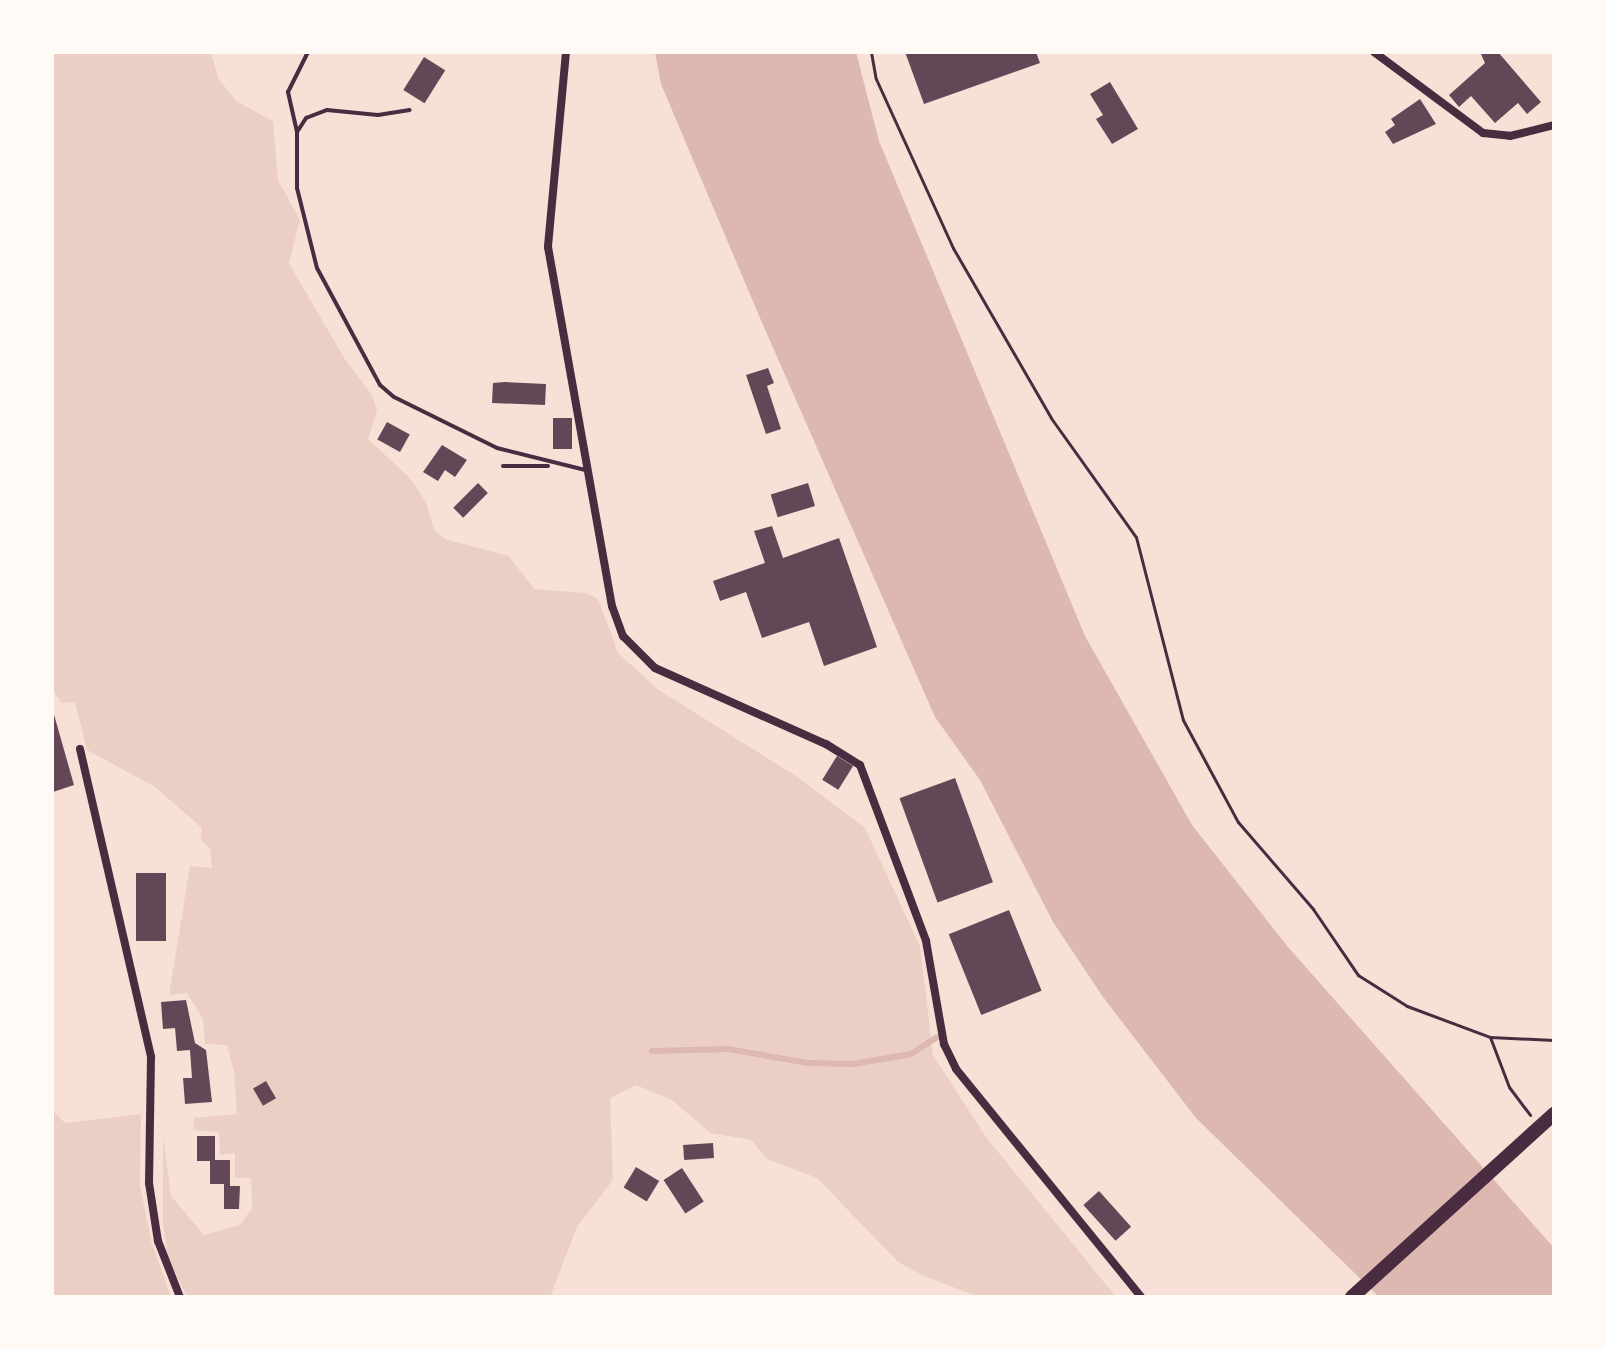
<!DOCTYPE html>
<html>
<head>
<meta charset="utf-8">
<style>
  body { margin:0 }
  #map { position:relative; width:1606px; height:1349px; overflow:hidden; background:#f7e1d7; font-family:"DM Sans",sans-serif }
  div>[style] { position:absolute }
  [style*='--x'] { left:calc(var(--x)*1px); top:calc(var(--y)*1px); width:calc(var(--w)*1px); rotate:calc(var(--a)*1deg) }
  .green>* { inset:0; background:#ebcfc5 }
  .water>* { inset:0; background:#dcb8b0 }
  .stream>* { height:6px; margin:-3px; padding:0 3px; transform-origin:3px; border-radius:3px; background:#dcb8b0 }
  .building>* { inset:0; background:#644757; transform-origin:0 0 }
  .path>* { height:3px; margin:-1.5px; padding:0 1.5px; transform-origin:1.5px; border-radius:1.5px; background:#4a2c40 }
  .service>* { height:4px; margin:-2px; padding:0 2px; transform-origin:2px; border-radius:2px; background:#4a2c40 }
  .minor>* { height:8px; margin:-4px; padding:0 4px; transform-origin:4px; border-radius:4px; background:#4a2c40 }
  .primary>* { height:14px; margin:-7px; padding:0 7px; transform-origin:7px; border-radius:7px; background:#4a2c40 }
  span { translate:-50% -50%; white-space:nowrap; text-align:center; line-height:1.15; -webkit-text-stroke:8px #fffaf5; paint-order:stroke }
  .frame { position:absolute; inset:0; border:54px solid #fffaf5; pointer-events:none }
</style>
</head>
<body>
<div id="map">
  <div class="green">
    <i style="clip-path:polygon(52px 52px,211px 52px,218px 78px,236px 101px,273px 121px,278px 180px,300px 220px,289px 263px,344px 358px,372px 395px,377px 410px,368px 439px,410px 478px,426px 502px,434px 530px,445px 539px,509px 556px,534px 589px,586px 593px,598px 599px,618px 653px,659px 690px,799px 778px,865px 828px,920px 946px,933px 1055px,986px 1137px,1116px 1297px,979px 1297px,924px 1276px,898px 1262px,817px 1178px,767px 1159px,751px 1140px,710px 1133px,672px 1100px,636px 1085px,610px 1098px,613px 1180px,577px 1227px,550px 1297px,187px 1297px,168px 1257px,163px 1224px,163px 1136px,171px 1196px,204px 1235px,240px 1225px,252px 1208px,251px 1178px,235px 1178px,235px 1153px,220px 1155px,219px 1132px,193px 1130px,194px 1118px,237px 1114px,234px 1072px,227px 1045px,205px 1044px,203px 1019px,187px 993px,169px 995px,190px 866px,212px 868px,210px 849px,201px 840px,202px 828px,155px 787px,87px 750px,75px 702px,61px 703px,52px 688px)"></i>
    <i style="clip-path:polygon(52px 1110px,65px 1123px,141px 1114px,140px 1185px,151px 1241px,171px 1297px,52px 1297px)"></i>
  </div>
  <div class="water">
    <i style="clip-path:polygon(655px 52px,856px 52px,879px 141px,1085px 636px,1192px 825px,1288px 947px,1554px 1248px,1554px 1297px,1379px 1297px,1196px 1118px,1103px 997px,1053px 922px,980px 780px,935px 717px,760px 318px,661px 84px)"></i>
  </div>
  <div class="stream">
    <i style="--x:652;--y:1051;--w:76;--a:-1.5"></i>
    <i style="--x:728;--y:1049;--w:81;--a:9.9"></i>
    <i style="--x:808;--y:1063;--w:45;--a:1.3"></i>
    <i style="--x:853;--y:1064;--w:59;--a:-9.8"></i>
    <i style="--x:911;--y:1054;--w:31;--a:-33"></i>
  </div>
  <div class="building">
    <i style="clip-path:polygon(905px 52px,1036px 52px,1040px 63px,924px 104px)"></i>
    <i style="clip-path:polygon(1480px 52px,1498px 52px,1541px 102px,1527px 114px,1518px 103px,1495px 123px,1471px 96px,1459px 107px,1449px 95px,1485px 63px)"></i>
    <i style="left:424px;top:57px;width:25px;height:39px;rotate:32deg"></i>
    <i style="clip-path:polygon(1110px 82px,1138px 129px,1112px 144px,1096px 119px,1103px 115px,1090px 94px)"></i>
    <i style="clip-path:polygon(1420px 99px,1436px 124px,1393px 144px,1385px 132px,1395px 125px,1391px 119px)"></i>
    <i style="clip-path:polygon(768px 368px,774px 383px,767px 386px,781px 429px,766px 434px,746px 375px)"></i>
    <i style="clip-path:polygon(505px 382px,546px 384px,545px 405px,492px 403px,493px 383px)"></i>
    <i style="left:553px;top:418px;width:19px;height:31px"></i>
    <i style="left:387px;top:422px;width:26px;height:20px;rotate:29deg"></i>
    <i style="clip-path:polygon(442px 445px,467px 460px,455px 477px,445px 470px,438px 481px,423px 472px)"></i>
    <i style="left:478px;top:483px;width:14px;height:35px;rotate:45deg"></i>
    <i style="left:808px;top:483px;width:24px;height:39px;rotate:73deg"></i>
    <i style="clip-path:polygon(772px 526px,783px 558px,839px 538px,877px 647px,824px 666px,809px 622px,762px 638px,746px 592px,720px 601px,713px 581px,765px 563px,754px 531px)"></i>
    <i style="clip-path:polygon(53px 711px,74px 785px,53px 792px,52px 788px)"></i>
    <i style="left:837px;top:756px;width:19px;height:28px;rotate:32deg"></i>
    <i style="left:955px;top:778px;width:111px;height:59px;rotate:70deg"></i>
    <i style="left:136px;top:873px;width:30px;height:68px"></i>
    <i style="left:1009px;top:910px;width:87px;height:65px;rotate:68deg"></i>
    <i style="clip-path:polygon(186px 1000px,195px 1043px,206px 1050px,212px 1102px,185px 1104px,183px 1078px,192px 1078px,190px 1050px,177px 1051px,175px 1028px,163px 1029px,161px 1002px)"></i>
    <i style="left:266px;top:1081px;width:20px;height:15px;rotate:60deg"></i>
    <i style="clip-path:polygon(197px 1136px,215px 1136px,215px 1160px,230px 1160px,230px 1186px,240px 1186px,239px 1209px,224px 1209px,224px 1184px,210px 1184px,210px 1161px,197px 1161px)"></i>
    <i style="left:713px;top:1143px;width:15px;height:30px;rotate:86deg"></i>
    <i style="left:636px;top:1167px;width:27px;height:24px;rotate:31deg"></i>
    <i style="left:682px;top:1168px;width:40px;height:22px;rotate:57deg"></i>
    <i style="left:1099px;top:1191px;width:48px;height:21px;rotate:48deg"></i>
  </div>
  <div class="path">
    <i style="--x:871;--y:52;--w:27;--a:80"></i>
    <i style="--x:876;--y:79;--w:186;--a:65.5"></i>
    <i style="--x:953;--y:248;--w:196;--a:60"></i>
    <i style="--x:1051;--y:418;--w:146;--a:54.5"></i>
    <i style="--x:1136;--y:537;--w:189;--a:75.6"></i>
    <i style="--x:1183;--y:720;--w:116;--a:61.7"></i>
    <i style="--x:1238;--y:822;--w:115;--a:49.2"></i>
    <i style="--x:1313;--y:909;--w:80;--a:55.7"></i>
    <i style="--x:1358;--y:975;--w:58;--a:32.3"></i>
    <i style="--x:1407;--y:1006;--w:89;--a:20.5"></i>
    <i style="--x:1490;--y:1037;--w:53;--a:69.2"></i>
    <i style="--x:1509;--y:1087;--w:35;--a:53"></i>
    <i style="--x:1490;--y:1037;--w:64;--a:2.7"></i>
  </div>
  <div class="service">
    <i style="--x:308;--y:52;--w:45;--a:116.6"></i>
    <i style="--x:288;--y:92;--w:41;--a:77.3"></i>
    <i style="--x:297;--y:132;--w:56;--a:90"></i>
    <i style="--x:297;--y:188;--w:82;--a:76"></i>
    <i style="--x:317;--y:268;--w:133;--a:61.7"></i>
    <i style="--x:380;--y:385;--w:18;--a:41"></i>
    <i style="--x:394;--y:397;--w:115;--a:26.3"></i>
    <i style="--x:497;--y:448;--w:91;--a:14"></i>
    <i style="--x:297;--y:132;--w:17;--a:-57"></i>
    <i style="--x:306;--y:118;--w:22;--a:-21"></i>
    <i style="--x:327;--y:110;--w:51;--a:5.6"></i>
    <i style="--x:378;--y:115;--w:32;--a:-9"></i>
    <i style="--x:503;--y:466;--w:45;--a:0"></i>
  </div>
  <div class="minor">
    <i style="--x:566;--y:52;--w:196;--a:95.3"></i>
    <i style="--x:548;--y:247;--w:365;--a:79.9"></i>
    <i style="--x:612;--y:606;--w:32;--a:70"></i>
    <i style="--x:623;--y:636;--w:45;--a:45"></i>
    <i style="--x:655;--y:668;--w:187;--a:24"></i>
    <i style="--x:826;--y:744;--w:40;--a:32"></i>
    <i style="--x:860;--y:765;--w:188;--a:69.4"></i>
    <i style="--x:926;--y:941;--w:105;--a:80.1"></i>
    <i style="--x:944;--y:1044;--w:28;--a:64"></i>
    <i style="--x:956;--y:1069;--w:294;--a:50.9"></i>
    <i style="--x:1374;--y:52;--w:136;--a:36.6"></i>
    <i style="--x:1483;--y:133;--w:27;--a:6"></i>
    <i style="--x:1510;--y:136;--w:45;--a:-14"></i>
    <i style="--x:80;--y:749;--w:316;--a:77"></i>
    <i style="--x:151;--y:1057;--w:126;--a:90.9"></i>
    <i style="--x:149;--y:1183;--w:59;--a:81.2"></i>
    <i style="--x:158;--y:1241;--w:60;--a:68.6"></i>
  </div>
  <div class="primary">
    <i style="--x:1352;--y:1297;--w:273;--a:-42.2"></i>
  </div>
  <div class="frame"></div>
</div>
</body>
</html>
